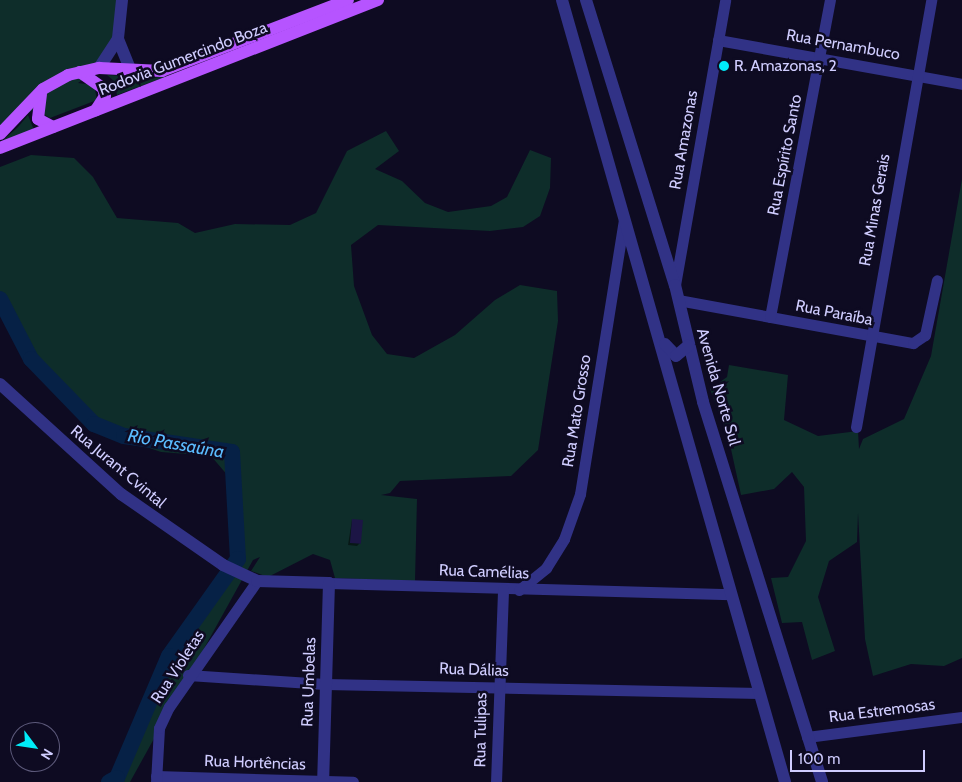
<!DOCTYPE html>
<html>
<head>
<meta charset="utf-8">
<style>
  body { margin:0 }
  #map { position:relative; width:962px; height:782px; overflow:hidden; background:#0e0b22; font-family:Cabin,sans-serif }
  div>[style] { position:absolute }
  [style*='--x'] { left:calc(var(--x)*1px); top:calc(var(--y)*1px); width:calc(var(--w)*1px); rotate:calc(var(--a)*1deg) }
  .green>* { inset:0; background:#0e2d2a }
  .shadow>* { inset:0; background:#0007 }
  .river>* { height:16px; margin:-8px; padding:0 8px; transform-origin:8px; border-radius:8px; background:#062146 }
  .building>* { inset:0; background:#1c1545; transform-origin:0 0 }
  .minor>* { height:11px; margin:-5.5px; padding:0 5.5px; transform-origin:5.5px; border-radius:5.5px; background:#313286 }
  .tertiary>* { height:12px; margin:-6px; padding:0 6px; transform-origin:6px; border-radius:6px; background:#313286 }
  .primary>* { height:12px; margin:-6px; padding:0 6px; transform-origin:6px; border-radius:6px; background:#b654ff }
  .dots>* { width:14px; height:14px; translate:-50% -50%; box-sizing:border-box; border:2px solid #0e0b22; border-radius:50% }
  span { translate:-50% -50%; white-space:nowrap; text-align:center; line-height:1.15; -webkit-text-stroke:5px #0e0b22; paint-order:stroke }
  .street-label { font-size:16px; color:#d0cdff }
  .poi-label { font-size:16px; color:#d0cdff }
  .left { translate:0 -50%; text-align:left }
  .water-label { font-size:18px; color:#5bbcff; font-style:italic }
  .north { position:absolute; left:10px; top:722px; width:50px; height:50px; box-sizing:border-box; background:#0e0b22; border:1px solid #5c597a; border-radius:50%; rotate:121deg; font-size:14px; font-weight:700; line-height:20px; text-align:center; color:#d0cdff }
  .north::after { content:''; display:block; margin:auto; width:18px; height:22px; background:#00ecf8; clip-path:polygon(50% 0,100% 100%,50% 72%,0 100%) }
  .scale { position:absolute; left:790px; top:750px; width:135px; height:22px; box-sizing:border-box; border:2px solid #d0cdff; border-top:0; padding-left:6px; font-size:15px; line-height:18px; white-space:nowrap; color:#d0cdff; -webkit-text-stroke:4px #0e0b22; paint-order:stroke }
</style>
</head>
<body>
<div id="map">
  <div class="green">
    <i style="clip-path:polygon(0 0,122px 0,120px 31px,91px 74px,78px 83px,94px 85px,97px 100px,50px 118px,43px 114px,41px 105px,0 131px)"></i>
    <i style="clip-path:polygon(107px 75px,153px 78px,170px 75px,117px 95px,114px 81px)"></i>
    <i style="clip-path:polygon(28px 115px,34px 130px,0 143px,18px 127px)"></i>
    <i style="clip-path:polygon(386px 131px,399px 151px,375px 169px,402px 181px,425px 203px,448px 212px,491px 206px,507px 197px,530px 150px,551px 158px,550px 188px,540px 216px,523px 227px,490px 231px,378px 225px,351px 245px,354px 286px,372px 335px,387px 354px,414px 358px,455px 335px,495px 300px,520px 285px,557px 291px,558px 321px,538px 450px,511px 476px,400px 481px,390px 493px,381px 495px,417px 499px,415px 581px,335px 578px,330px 560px,313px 554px,268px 577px,251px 571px,260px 557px,253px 560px,130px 782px,101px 782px,114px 771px,172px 654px,233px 565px,229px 477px,211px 456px,161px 452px,99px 431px,25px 361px,0 313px,0 167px,31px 155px,74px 158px,93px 177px,117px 218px,178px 223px,195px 233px,235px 224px,290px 225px,316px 213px,347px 151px)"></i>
    <i style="clip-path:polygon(962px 179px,962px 658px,944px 666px,911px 664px,873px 676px,865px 639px,858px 513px,857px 542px,829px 561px,818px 597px,835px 651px,812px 660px,802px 622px,782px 623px,771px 578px,788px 577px,806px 541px,804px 487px,792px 472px,774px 489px,741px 495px,729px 440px,710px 389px,727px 377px,729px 365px,788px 375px,784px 420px,818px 436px,858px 431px,859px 449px,863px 439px,904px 419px,931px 356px)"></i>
  </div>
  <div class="shadow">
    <i style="clip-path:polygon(352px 520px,360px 543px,357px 546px,348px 545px)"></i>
  </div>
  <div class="river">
    <i style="--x:0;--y:299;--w:68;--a:62.7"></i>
    <i style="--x:31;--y:359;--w:91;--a:45.9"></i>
    <i style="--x:94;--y:424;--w:32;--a:22"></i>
    <i style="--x:124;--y:436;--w:109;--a:8.4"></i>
    <i style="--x:232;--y:452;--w:107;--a:86.8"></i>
    <i style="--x:238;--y:559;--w:119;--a:125.4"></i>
    <i style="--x:169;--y:656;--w:133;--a:113.1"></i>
    <i style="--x:117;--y:778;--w:9;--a:153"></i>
  </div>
  <div class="building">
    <i style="left:352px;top:519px;width:11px;height:24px;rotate:5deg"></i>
  </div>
  <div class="minor">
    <i style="--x:718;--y:40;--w:248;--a:10.2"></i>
    <i style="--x:675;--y:285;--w:289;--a:-80"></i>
    <i style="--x:678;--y:300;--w:239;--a:10.4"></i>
    <i style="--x:913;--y:343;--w:14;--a:-34"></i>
    <i style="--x:925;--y:335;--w:56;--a:-77.7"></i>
    <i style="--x:770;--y:317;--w:323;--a:-79.3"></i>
    <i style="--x:856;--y:427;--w:434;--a:-80"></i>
    <i style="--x:329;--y:583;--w:402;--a:1.6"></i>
    <i style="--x:519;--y:590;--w:35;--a:-39"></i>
    <i style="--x:546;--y:568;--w:34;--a:-58"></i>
    <i style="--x:564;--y:539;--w:48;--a:-70.4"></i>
    <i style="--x:580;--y:494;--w:279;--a:-80.9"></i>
    <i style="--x:188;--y:675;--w:137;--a:3.8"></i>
    <i style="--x:325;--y:684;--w:434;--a:1.2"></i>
    <i style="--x:807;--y:737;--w:156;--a:-7.4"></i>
    <i style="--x:156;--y:776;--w:197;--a:1.7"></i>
    <i style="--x:156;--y:782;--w:54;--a:-86.8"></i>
    <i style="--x:159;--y:728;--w:23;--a:-65"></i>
    <i style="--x:169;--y:707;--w:154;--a:-55.1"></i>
    <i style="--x:496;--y:782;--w:193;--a:-87.9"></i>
  </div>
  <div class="tertiary">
    <i style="--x:122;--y:0;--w:39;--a:96"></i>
    <i style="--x:118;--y:39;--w:35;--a:68"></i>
    <i style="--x:562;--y:0;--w:813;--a:74.08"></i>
    <i style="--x:586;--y:0;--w:299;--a:72.7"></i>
    <i style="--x:675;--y:285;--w:120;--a:76.5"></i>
    <i style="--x:703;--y:402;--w:398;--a:72.6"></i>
    <i style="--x:99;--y:68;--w:35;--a:-57"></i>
    <i style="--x:665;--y:344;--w:16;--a:47"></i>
    <i style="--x:676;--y:356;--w:16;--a:-40"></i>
    <i style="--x:0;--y:384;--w:164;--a:42.3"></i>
    <i style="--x:121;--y:494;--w:124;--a:34.8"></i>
    <i style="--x:223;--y:565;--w:38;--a:25"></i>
    <i style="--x:257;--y:581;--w:72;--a:1.6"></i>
    <i style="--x:329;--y:583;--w:199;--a:91.7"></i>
  </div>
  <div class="primary">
    <i style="--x:80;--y:72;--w:28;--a:35"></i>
    <i style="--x:103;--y:88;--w:8;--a:76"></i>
    <i style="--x:105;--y:96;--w:17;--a:123"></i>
    <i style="--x:41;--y:94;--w:25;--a:97"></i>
    <i style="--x:38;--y:119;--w:17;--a:28"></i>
    <i style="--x:0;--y:134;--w:62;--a:-46.3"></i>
    <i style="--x:43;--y:89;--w:29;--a:-29"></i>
    <i style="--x:68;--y:75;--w:32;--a:-13"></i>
    <i style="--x:99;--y:68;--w:63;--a:2.7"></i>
    <i style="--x:162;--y:71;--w:199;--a:-20.9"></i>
    <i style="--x:0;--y:148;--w:406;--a:-21.4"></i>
  </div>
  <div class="dots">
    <i style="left:724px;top:66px;background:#00ecf8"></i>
  </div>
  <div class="street-label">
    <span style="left:843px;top:45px;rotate:10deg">Rua Pernambuco</span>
    <span style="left:183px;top:59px;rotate:-21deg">Rodovia Gumercindo Boza</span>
    <span style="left:684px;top:140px;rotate:-80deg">Rua Amazonas</span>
    <span style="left:785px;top:155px;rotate:-79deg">Rua Espírito Santo</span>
    <span style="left:875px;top:210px;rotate:-80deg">Rua Minas Gerais</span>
    <span style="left:834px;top:313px;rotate:11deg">Rua Paraíba</span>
    <span style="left:718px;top:387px;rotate:74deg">Avenida Norte Sul</span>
    <span style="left:577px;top:411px;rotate:-81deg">Rua Mato Grosso</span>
    <span style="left:118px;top:467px;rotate:40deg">Rua Jurant Cvintal</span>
    <span style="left:484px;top:572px;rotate:2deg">Rua Camélias</span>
    <span style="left:178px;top:667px;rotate:-57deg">Rua Violetas</span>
    <span style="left:474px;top:670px;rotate:2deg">Rua Dálias</span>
    <span style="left:309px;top:682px;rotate:-88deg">Rua Umbelas</span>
    <span style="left:882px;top:711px;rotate:-7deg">Rua Estremosas</span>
    <span style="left:481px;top:730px;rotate:-89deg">Rua Tulipas</span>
    <span style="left:255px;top:763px;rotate:2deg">Rua Hortências</span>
  </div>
  <div class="poi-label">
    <span class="left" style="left:734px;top:66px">R. Amazonas, 2</span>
  </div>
  <div class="water-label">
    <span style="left:176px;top:444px;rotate:10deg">Rio Passaúna</span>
  </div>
  <div class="north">N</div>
  <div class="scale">100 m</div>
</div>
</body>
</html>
